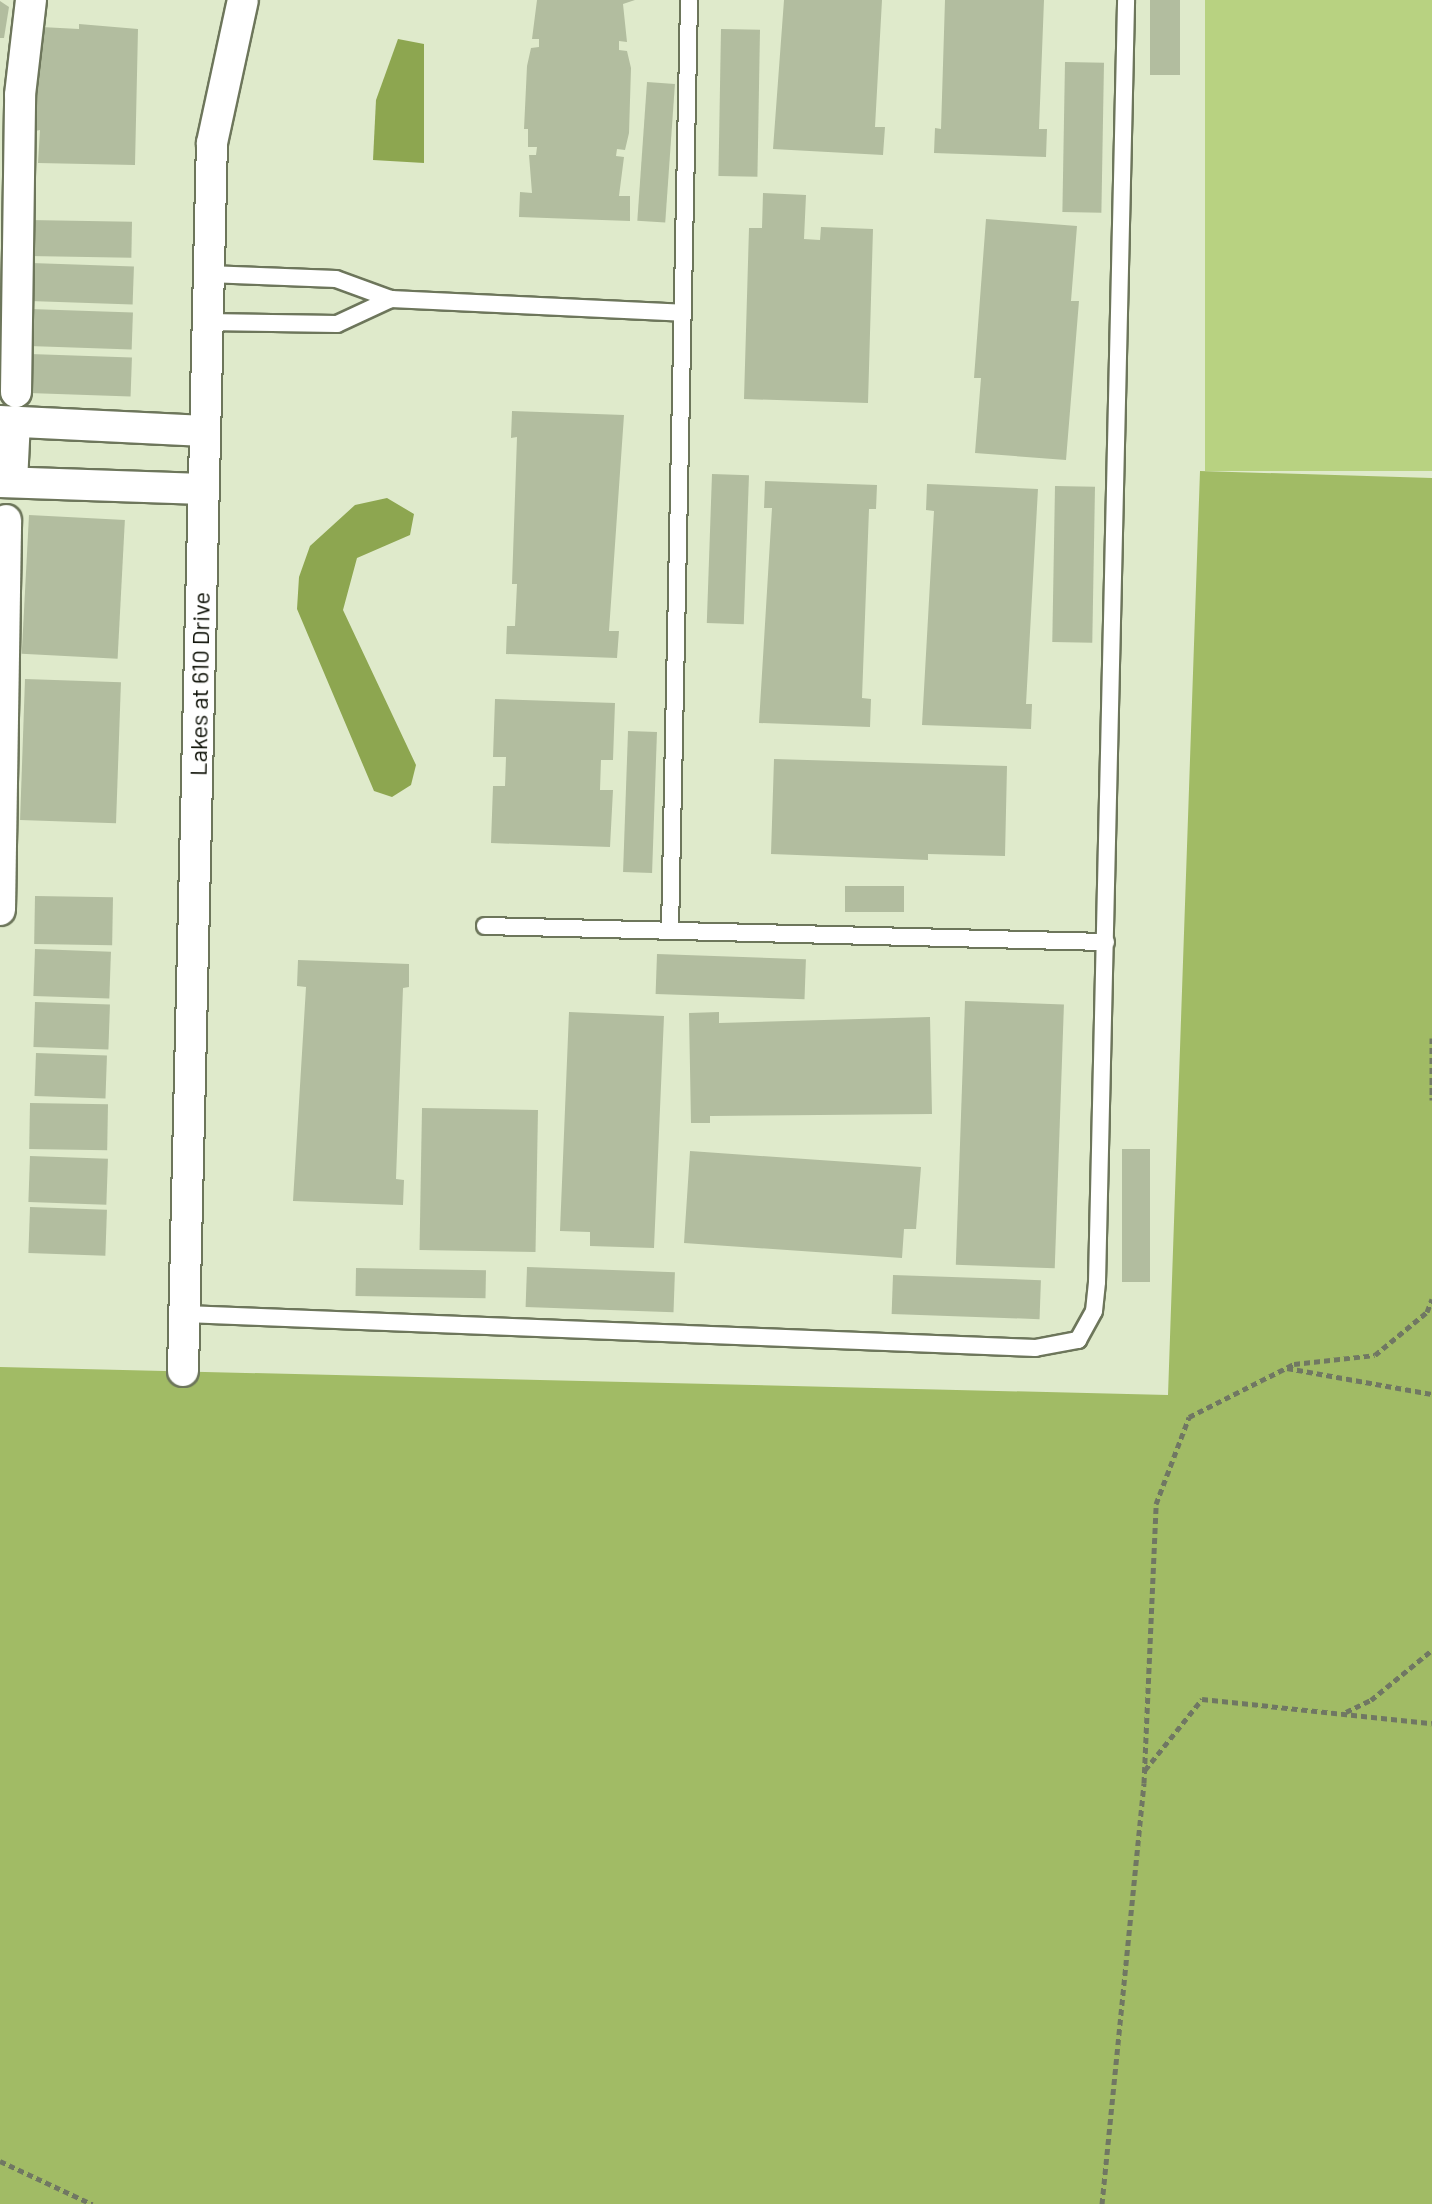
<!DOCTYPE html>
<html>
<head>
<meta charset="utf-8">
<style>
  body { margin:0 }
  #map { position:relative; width:1432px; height:2204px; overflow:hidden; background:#dfeacb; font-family:Barlow,sans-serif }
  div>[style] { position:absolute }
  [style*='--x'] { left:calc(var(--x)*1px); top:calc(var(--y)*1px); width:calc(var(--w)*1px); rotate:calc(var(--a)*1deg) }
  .green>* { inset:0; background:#b8d281; transform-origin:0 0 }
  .forest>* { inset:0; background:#a1bb65 }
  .water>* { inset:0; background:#8da650 }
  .building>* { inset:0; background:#b2bd9f; transform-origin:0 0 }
  .path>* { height:5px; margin-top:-2.5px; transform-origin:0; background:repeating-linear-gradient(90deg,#707763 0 6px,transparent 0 10px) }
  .roads { filter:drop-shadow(2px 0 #6d765b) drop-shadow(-2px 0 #6d765b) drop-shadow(0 2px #6d765b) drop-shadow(0 -2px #6d765b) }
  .service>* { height:16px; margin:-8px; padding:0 8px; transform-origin:8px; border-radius:8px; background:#fff }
  .minor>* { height:30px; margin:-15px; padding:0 15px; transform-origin:15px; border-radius:15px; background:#fff }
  span { translate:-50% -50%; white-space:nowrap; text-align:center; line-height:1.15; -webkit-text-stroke:8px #fff; paint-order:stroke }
  .street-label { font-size:24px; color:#0f1208 }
</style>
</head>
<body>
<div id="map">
  <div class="green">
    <i style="left:1205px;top:0;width:227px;height:471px"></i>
  </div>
  <div class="forest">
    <i style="clip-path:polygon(1200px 471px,1432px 478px,1432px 2204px,0 2204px,0 1367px,1168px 1395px)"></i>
  </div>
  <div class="water">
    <i style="clip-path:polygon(398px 39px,424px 44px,424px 163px,373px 160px,376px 100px)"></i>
    <i style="clip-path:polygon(387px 498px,414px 514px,410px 535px,357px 558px,343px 610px,416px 765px,411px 785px,392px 797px,374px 791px,297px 609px,299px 577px,310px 546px,355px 505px)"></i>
  </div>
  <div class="building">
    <i style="clip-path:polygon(537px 0,635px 0,623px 4px,627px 42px,619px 41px,619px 50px,627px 51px,631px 68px,629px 133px,625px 150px,617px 149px,616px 156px,624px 157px,619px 196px,630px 196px,630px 221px,519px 217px,520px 192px,532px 193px,529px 155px,536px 155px,537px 147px,528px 147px,528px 129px,524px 129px,527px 66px,531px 48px,539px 47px,539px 39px,532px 39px)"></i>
    <i style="clip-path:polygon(784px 0,882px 0,875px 127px,885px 127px,883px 155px,773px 149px)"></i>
    <i style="clip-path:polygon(945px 0,1044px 0,1039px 129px,1047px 129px,1046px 157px,934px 153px,935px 128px,941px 129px)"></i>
    <i style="left:1150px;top:0;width:30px;height:75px"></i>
    <i style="clip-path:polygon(0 1px,9px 7px,4px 38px,0 38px)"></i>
    <i style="clip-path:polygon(79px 24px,138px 29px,135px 165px,38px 163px,40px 130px,35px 131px,41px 27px,79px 29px)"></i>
    <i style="left:721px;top:29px;width:39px;height:147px;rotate:1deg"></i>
    <i style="left:1065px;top:62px;width:39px;height:150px;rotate:1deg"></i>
    <i style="left:647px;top:82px;width:28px;height:139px;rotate:4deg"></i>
    <i style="clip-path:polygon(763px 193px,806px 195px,804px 239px,820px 240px,821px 227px,873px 229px,868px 403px,744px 399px,749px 228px,762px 228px)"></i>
    <i style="clip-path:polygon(986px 219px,1077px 226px,1071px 301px,1079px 301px,1066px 460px,975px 453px,981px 378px,974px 378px)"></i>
    <i style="left:29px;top:220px;width:103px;height:36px;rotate:1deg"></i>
    <i style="left:31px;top:263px;width:103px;height:38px;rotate:2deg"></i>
    <i style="left:30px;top:309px;width:103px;height:37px;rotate:2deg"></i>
    <i style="left:30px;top:354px;width:102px;height:39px;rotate:2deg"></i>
    <i style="clip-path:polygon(512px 411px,624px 415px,609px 631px,619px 631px,617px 658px,506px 654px,507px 626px,515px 626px,517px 584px,512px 584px,517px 437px,511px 438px)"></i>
    <i style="left:712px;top:474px;width:37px;height:149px;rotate:2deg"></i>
    <i style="clip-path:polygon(765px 481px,877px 485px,876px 509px,869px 509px,862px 698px,871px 699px,870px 727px,759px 723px,772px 508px,764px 508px)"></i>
    <i style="clip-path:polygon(927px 484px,1038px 489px,1026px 704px,1032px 704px,1031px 729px,922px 725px,934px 511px,926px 510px)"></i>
    <i style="left:1055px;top:486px;width:40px;height:156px;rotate:1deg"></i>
    <i style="left:29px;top:515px;width:96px;height:139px;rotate:3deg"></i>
    <i style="left:25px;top:679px;width:96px;height:141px;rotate:2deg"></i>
    <i style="clip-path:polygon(495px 699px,615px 703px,613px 760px,601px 760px,600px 790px,613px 790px,610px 847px,491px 843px,493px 786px,505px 786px,506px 757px,493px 757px)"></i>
    <i style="left:628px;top:731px;width:29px;height:141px;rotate:2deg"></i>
    <i style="clip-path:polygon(774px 759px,1007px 766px,1005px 856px,928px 854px,928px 860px,771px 854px)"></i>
    <i style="left:845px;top:886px;width:59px;height:26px"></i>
    <i style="left:35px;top:896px;width:78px;height:48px;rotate:1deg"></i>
    <i style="left:35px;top:949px;width:76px;height:47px;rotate:2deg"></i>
    <i style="left:657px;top:954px;width:149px;height:40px;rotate:2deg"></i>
    <i style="clip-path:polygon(298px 960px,409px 964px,409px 987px,403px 988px,396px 1179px,404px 1180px,403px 1205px,293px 1201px,306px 987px,297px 986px)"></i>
    <i style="left:965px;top:1001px;width:99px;height:264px;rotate:2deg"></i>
    <i style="left:35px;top:1002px;width:75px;height:45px;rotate:2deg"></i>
    <i style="clip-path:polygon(569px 1012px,664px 1016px,654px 1248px,590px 1246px,590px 1232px,560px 1231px)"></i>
    <i style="clip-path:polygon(719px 1012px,719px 1023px,930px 1017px,932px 1114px,710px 1116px,710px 1123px,691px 1123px,689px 1013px)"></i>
    <i style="left:36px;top:1053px;width:71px;height:43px;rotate:2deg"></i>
    <i style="left:30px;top:1103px;width:78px;height:46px;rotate:1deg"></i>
    <i style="left:422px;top:1108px;width:116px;height:142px;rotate:1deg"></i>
    <i style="left:1122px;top:1149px;width:28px;height:133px"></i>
    <i style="clip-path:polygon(690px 1151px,921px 1167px,916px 1229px,904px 1229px,902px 1258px,684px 1243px)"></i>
    <i style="left:30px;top:1156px;width:78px;height:46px;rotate:2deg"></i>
    <i style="left:30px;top:1207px;width:77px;height:46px;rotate:2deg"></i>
    <i style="left:527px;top:1267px;width:148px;height:40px;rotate:2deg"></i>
    <i style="left:356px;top:1268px;width:130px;height:28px;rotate:1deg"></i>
    <i style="left:893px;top:1275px;width:148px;height:39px;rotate:2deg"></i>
  </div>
  <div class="path">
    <i style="--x:1432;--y:1038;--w:62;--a:90"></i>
    <i style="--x:1287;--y:1368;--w:147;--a:10.2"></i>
    <i style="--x:1346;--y:1712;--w:28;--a:-26"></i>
    <i style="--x:1371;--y:1700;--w:79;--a:-39.3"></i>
    <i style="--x:1145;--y:1770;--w:91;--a:-51.2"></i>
    <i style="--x:1202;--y:1699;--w:231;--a:6"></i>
    <i style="--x:0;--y:2161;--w:102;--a:25.1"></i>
    <i style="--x:1102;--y:2204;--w:423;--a:-84.3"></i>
    <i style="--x:1144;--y:1783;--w:279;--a:-87.5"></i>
    <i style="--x:1156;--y:1504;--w:93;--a:-69.2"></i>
    <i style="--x:1189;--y:1417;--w:118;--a:-26.8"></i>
    <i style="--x:1294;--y:1364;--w:81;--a:-6.3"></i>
    <i style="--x:1375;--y:1355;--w:67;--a:-39.6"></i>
    <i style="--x:1427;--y:1312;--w:14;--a:-69"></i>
  </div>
  <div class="roads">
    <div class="service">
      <i style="--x:208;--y:274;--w:128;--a:2.2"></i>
      <i style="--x:336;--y:279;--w:59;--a:20"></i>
      <i style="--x:391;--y:299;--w:292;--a:2.7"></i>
      <i style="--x:207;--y:322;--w:130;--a:0.9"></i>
      <i style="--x:337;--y:324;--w:60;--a:-24.8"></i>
      <i style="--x:485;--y:926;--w:621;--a:1.48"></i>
      <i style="--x:670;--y:931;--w:931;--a:-88.83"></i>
      <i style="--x:185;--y:1314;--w:851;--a:2.29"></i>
      <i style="--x:1035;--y:1348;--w:44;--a:-10.5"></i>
      <i style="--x:1078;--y:1340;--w:33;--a:-61"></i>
      <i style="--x:1094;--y:1311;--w:29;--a:-84"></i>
      <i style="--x:1097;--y:1282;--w:1282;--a:-88.7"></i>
    </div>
    <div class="minor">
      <i style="--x:16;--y:392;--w:297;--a:-89.2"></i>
      <i style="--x:20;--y:95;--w:96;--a:-83.4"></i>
      <i style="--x:0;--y:421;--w:205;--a:2.8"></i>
      <i style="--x:0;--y:482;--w:203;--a:2"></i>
      <i style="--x:12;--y:482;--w:61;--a:-87.2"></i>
      <i style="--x:0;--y:910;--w:390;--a:-89.1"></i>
      <i style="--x:183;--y:1371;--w:1228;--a:-88.65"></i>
      <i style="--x:212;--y:143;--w:146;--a:-77.8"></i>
    </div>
  </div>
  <div class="street-label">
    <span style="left:199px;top:684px;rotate:-89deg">Lakes at 610 Drive</span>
  </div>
</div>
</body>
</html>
